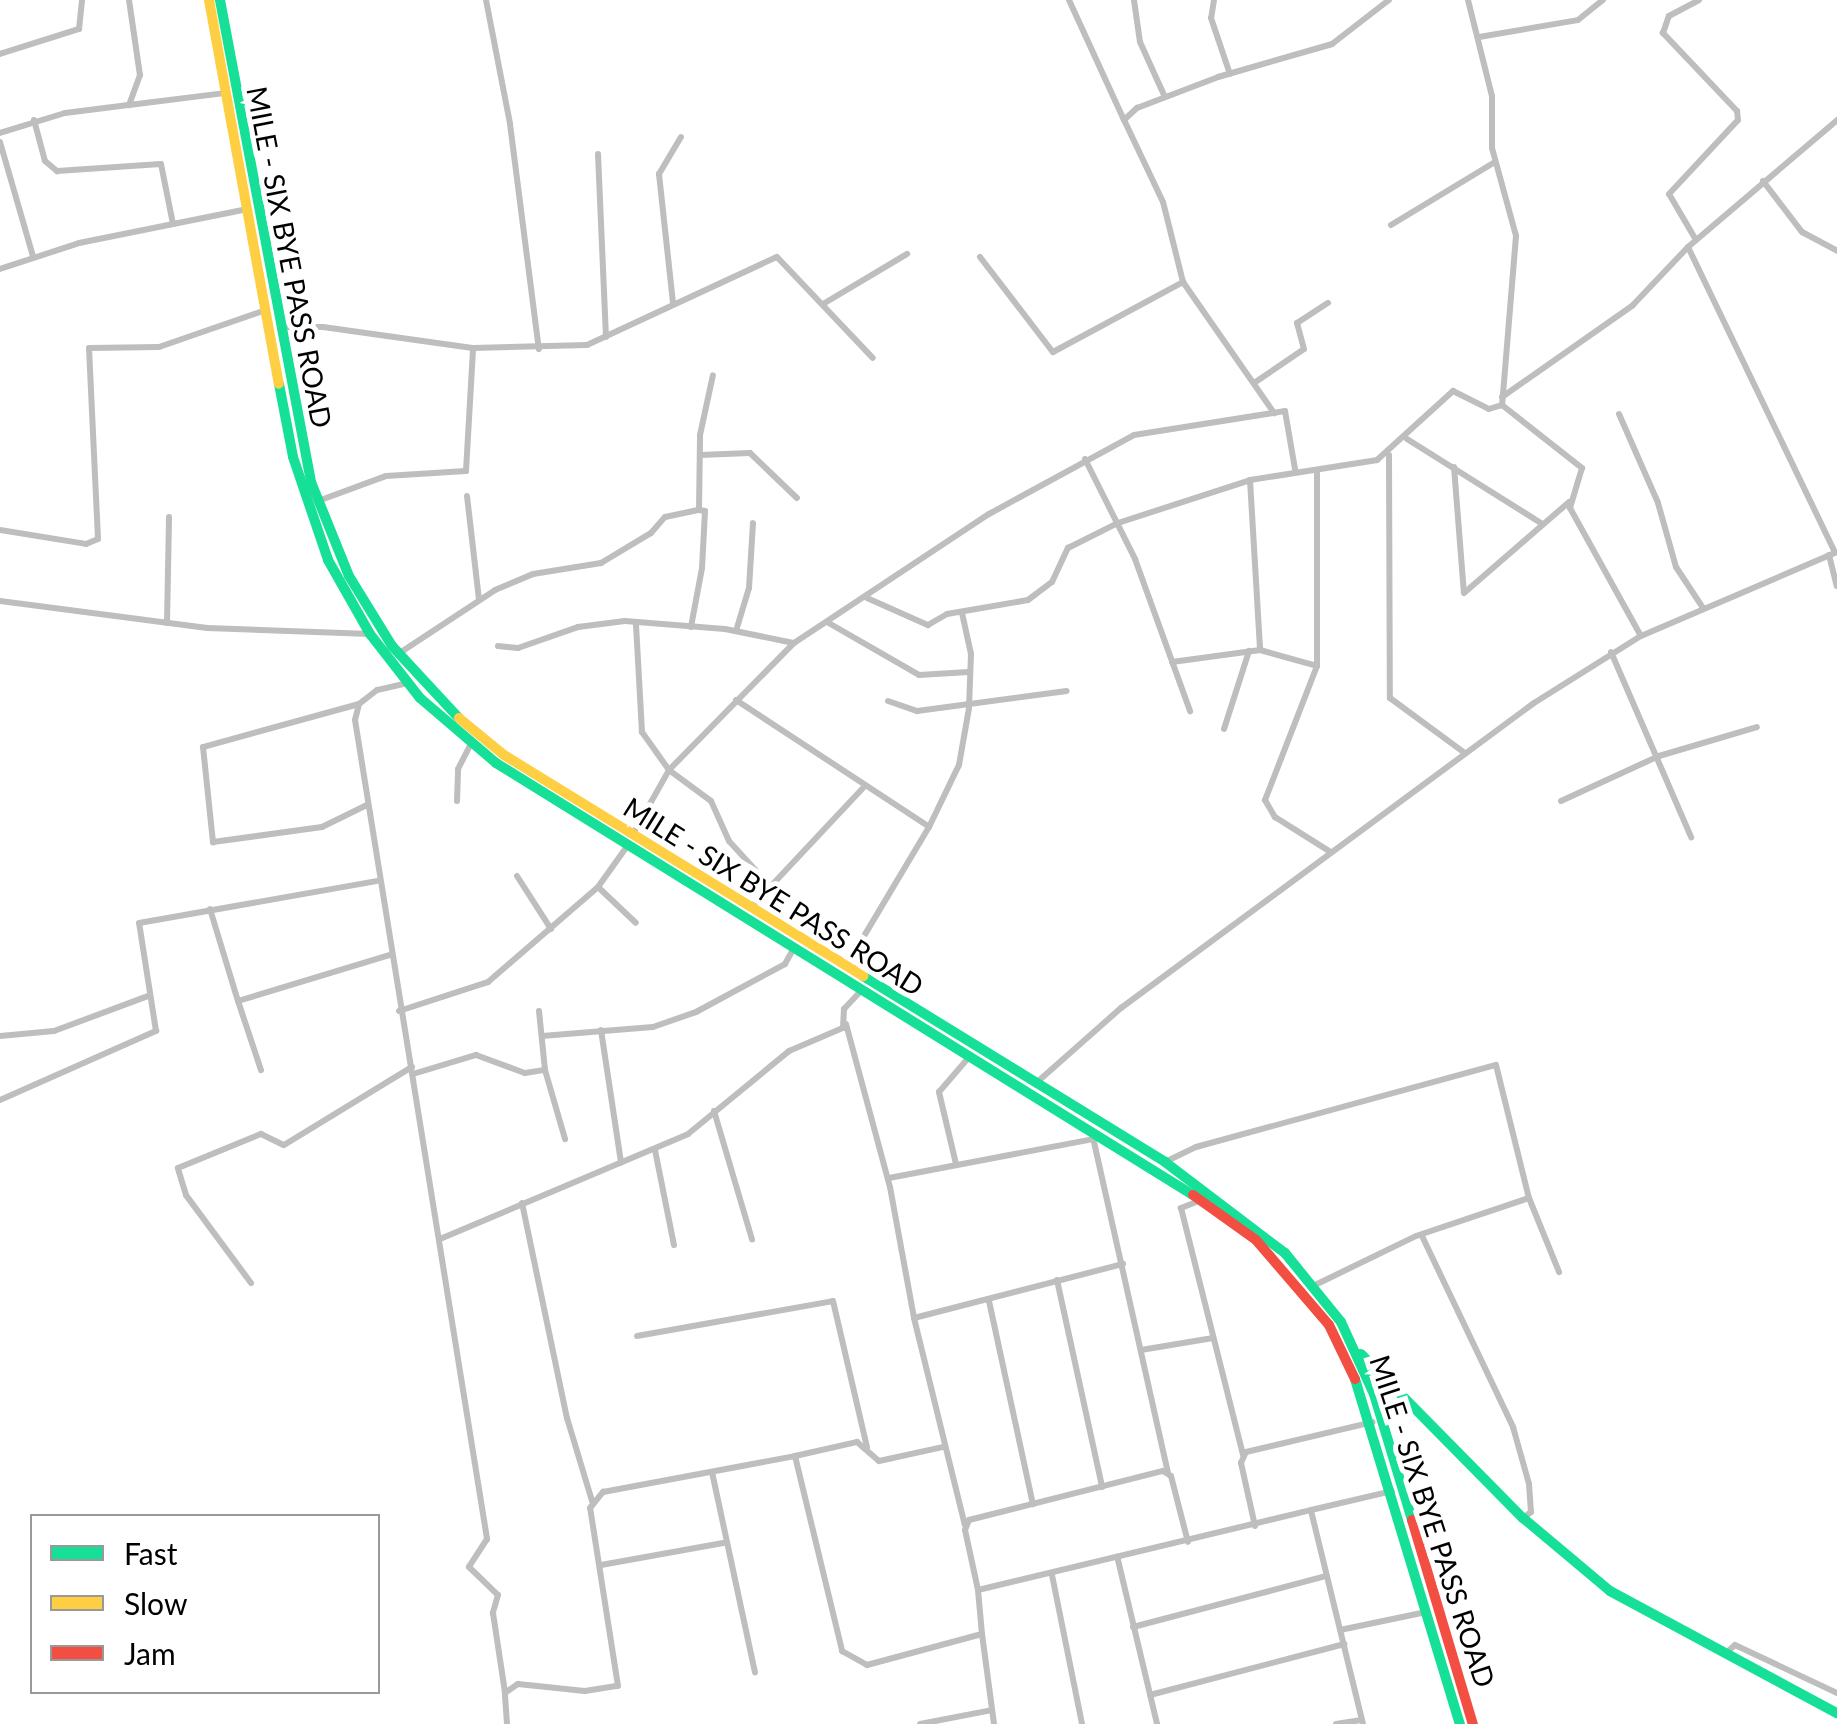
<!DOCTYPE html>
<html>
<head>
<meta charset="utf-8">
<style>
  body { margin:0 }
  #map { position:relative; width:1837px; height:1724px; overflow:hidden; background:#fff; font-family:Lato,sans-serif }
  div>[style] { position:absolute }
  [style*='--x'] { left:calc(var(--x)*1px); top:calc(var(--y)*1px); width:calc(var(--w)*1px); rotate:calc(var(--a)*1deg) }
  .street>* { height:6px; margin:-3px; padding:0 3px; transform-origin:3px; border-radius:3px; background:#bebebe }
  .fast>* { height:10px; margin:-5px; padding:0 5px; transform-origin:5px; border-radius:5px; background:#16e098 }
  .slow>* { height:10px; margin:-5px; padding:0 5px; transform-origin:5px; border-radius:5px; background:#ffcf43 }
  .jam>* { height:10px; margin:-5px; padding:0 5px; transform-origin:5px; border-radius:5px; background:#f24e42 }
  span { translate:-50% -50%; white-space:nowrap; text-align:center; line-height:1.15; -webkit-text-stroke:10px #fff; paint-order:stroke }
  .street-label { font-size:28px; color:#000 }
  .legend { position:absolute; left:30px; top:1514px; width:350px; height:180px; box-sizing:border-box; background:#fff; border:2px solid #999; margin:0; padding:12px 18px; list-style:none; font-size:30px; color:#000 }
  .legend li { display:flex; align-items:center; gap:20px; height:50px }
  .legend b { width:50px; border:2px solid #999 }
</style>
</head>
<body>
<div id="map">
  <div class="street">
    <i style="--x:129;--y:0;--w:76;--a:81.7"></i>
    <i style="--x:140;--y:75;--w:32;--a:110"></i>
    <i style="--x:129;--y:105;--w:98;--a:-7.1"></i>
    <i style="--x:486;--y:0;--w:126;--a:79"></i>
    <i style="--x:510;--y:124;--w:227;--a:82.7"></i>
    <i style="--x:1069;--y:0;--w:132;--a:65.4"></i>
    <i style="--x:1134;--y:0;--w:42;--a:81.9"></i>
    <i style="--x:1140;--y:42;--w:60;--a:65.6"></i>
    <i style="--x:1214;--y:0;--w:18;--a:99"></i>
    <i style="--x:1211;--y:18;--w:59;--a:71.3"></i>
    <i style="--x:1468;--y:0;--w:99;--a:76"></i>
    <i style="--x:1492;--y:96;--w:52;--a:90"></i>
    <i style="--x:1492;--y:148;--w:91;--a:74.7"></i>
    <i style="--x:1516;--y:236;--w:170;--a:94.7"></i>
    <i style="--x:1502;--y:405;--w:102;--a:38.2"></i>
    <i style="--x:1582;--y:468;--w:42;--a:106.7"></i>
    <i style="--x:1570;--y:508;--w:146;--a:61"></i>
    <i style="--x:1479;--y:37;--w:100;--a:-9.7"></i>
    <i style="--x:1578;--y:20;--w:32;--a:-39"></i>
    <i style="--x:0;--y:54;--w:83;--a:-17.6"></i>
    <i style="--x:79;--y:29;--w:29;--a:-84"></i>
    <i style="--x:34;--y:120;--w:42;--a:75"></i>
    <i style="--x:45;--y:161;--w:16;--a:40"></i>
    <i style="--x:57;--y:171;--w:104;--a:-3.9"></i>
    <i style="--x:161;--y:164;--w:61;--a:78.7"></i>
    <i style="--x:0;--y:133;--w:68;--a:-17.1"></i>
    <i style="--x:65;--y:113;--w:64;--a:-7.1"></i>
    <i style="--x:0;--y:142;--w:119;--a:73.9"></i>
    <i style="--x:598;--y:154;--w:183;--a:87.5"></i>
    <i style="--x:1763;--y:181;--w:64;--a:52.6"></i>
    <i style="--x:1802;--y:232;--w:40;--a:28"></i>
    <i style="--x:1391;--y:225;--w:122;--a:-31.2"></i>
    <i style="--x:1696;--y:240;--w:53;--a:-120.4"></i>
    <i style="--x:1669;--y:194;--w:101;--a:-47"></i>
    <i style="--x:1738;--y:120;--w:9;--a:-96"></i>
    <i style="--x:1737;--y:111;--w:108;--a:-133.5"></i>
    <i style="--x:1663;--y:33;--w:18;--a:-71"></i>
    <i style="--x:1669;--y:16;--w:34;--a:-28"></i>
    <i style="--x:1688;--y:247;--w:339;--a:64.3"></i>
    <i style="--x:980;--y:257;--w:120;--a:52.5"></i>
    <i style="--x:1053;--y:352;--w:148;--a:-28.3"></i>
    <i style="--x:1183;--y:282;--w:160;--a:55.2"></i>
    <i style="--x:0;--y:269;--w:83;--a:-18.2"></i>
    <i style="--x:79;--y:243;--w:172;--a:-11.4"></i>
    <i style="--x:1183;--y:282;--w:82;--a:-104"></i>
    <i style="--x:1163;--y:202;--w:91;--a:-115.4"></i>
    <i style="--x:1124;--y:120;--w:18;--a:-43"></i>
    <i style="--x:1137;--y:108;--w:87;--a:-20.9"></i>
    <i style="--x:1218;--y:77;--w:119;--a:-16.1"></i>
    <i style="--x:1332;--y:44;--w:72;--a:-37.7"></i>
    <i style="--x:673;--y:303;--w:130;--a:-96.2"></i>
    <i style="--x:659;--y:174;--w:43;--a:-59.3"></i>
    <i style="--x:823;--y:304;--w:98;--a:-30.8"></i>
    <i style="--x:282;--y:327;--w:41;--a:0"></i>
    <i style="--x:323;--y:327;--w:151;--a:8"></i>
    <i style="--x:473;--y:348;--w:114;--a:-1.5"></i>
    <i style="--x:587;--y:345;--w:209;--a:-24.9"></i>
    <i style="--x:777;--y:257;--w:139;--a:46.5"></i>
    <i style="--x:1254;--y:383;--w:60;--a:-34.2"></i>
    <i style="--x:1304;--y:349;--w:27;--a:-105"></i>
    <i style="--x:1297;--y:323;--w:37;--a:-33"></i>
    <i style="--x:1502;--y:397;--w:159;--a:-35"></i>
    <i style="--x:1632;--y:306;--w:81;--a:-46.5"></i>
    <i style="--x:1688;--y:247;--w:196;--a:-40.4"></i>
    <i style="--x:1619;--y:414;--w:97;--a:66.3"></i>
    <i style="--x:1658;--y:503;--w:66;--a:74.3"></i>
    <i style="--x:1676;--y:567;--w:49;--a:56.6"></i>
    <i style="--x:1407;--y:439;--w:158;--a:32.1"></i>
    <i style="--x:700;--y:455;--w:50;--a:-2.3"></i>
    <i style="--x:750;--y:453;--w:65;--a:43.8"></i>
    <i style="--x:1389;--y:455;--w:243;--a:89.8"></i>
    <i style="--x:1390;--y:698;--w:93;--a:36.3"></i>
    <i style="--x:1085;--y:459;--w:112;--a:63.4"></i>
    <i style="--x:1135;--y:559;--w:162;--a:70.1"></i>
    <i style="--x:1454;--y:467;--w:126;--a:85.5"></i>
    <i style="--x:1464;--y:593;--w:139;--a:-40.9"></i>
    <i style="--x:1317;--y:473;--w:193;--a:90"></i>
    <i style="--x:1317;--y:666;--w:144;--a:111.2"></i>
    <i style="--x:1265;--y:800;--w:20;--a:60"></i>
    <i style="--x:1275;--y:817;--w:64;--a:32.2"></i>
    <i style="--x:1250;--y:480;--w:170;--a:86.6"></i>
    <i style="--x:467;--y:496;--w:105;--a:83.4"></i>
    <i style="--x:318;--y:501;--w:72;--a:-20.2"></i>
    <i style="--x:386;--y:476;--w:80;--a:-3.6"></i>
    <i style="--x:466;--y:471;--w:123;--a:-86.7"></i>
    <i style="--x:699;--y:510;--w:75;--a:-89.2"></i>
    <i style="--x:700;--y:435;--w:61;--a:-77.8"></i>
    <i style="--x:0;--y:530;--w:87;--a:9.2"></i>
    <i style="--x:86;--y:544;--w:13;--a:-23"></i>
    <i style="--x:98;--y:539;--w:191;--a:-92.7"></i>
    <i style="--x:89;--y:348;--w:70;--a:-0.8"></i>
    <i style="--x:159;--y:347;--w:113;--a:-19.1"></i>
    <i style="--x:1829;--y:555;--w:32;--a:76"></i>
    <i style="--x:867;--y:598;--w:67;--a:23.9"></i>
    <i style="--x:928;--y:625;--w:22;--a:-30"></i>
    <i style="--x:947;--y:614;--w:82;--a:-9.8"></i>
    <i style="--x:1028;--y:600;--w:30;--a:-37"></i>
    <i style="--x:1052;--y:582;--w:38;--a:-65"></i>
    <i style="--x:1068;--y:548;--w:56;--a:-26.6"></i>
    <i style="--x:1118;--y:523;--w:139;--a:-18"></i>
    <i style="--x:1250;--y:480;--w:129;--a:-8.9"></i>
    <i style="--x:1377;--y:460;--w:103;--a:-42.2"></i>
    <i style="--x:1453;--y:391;--w:40;--a:26.6"></i>
    <i style="--x:1489;--y:409;--w:14;--a:-17"></i>
    <i style="--x:0;--y:601;--w:209;--a:7.4"></i>
    <i style="--x:207;--y:628;--w:163;--a:2.1"></i>
    <i style="--x:827;--y:622;--w:106;--a:29.9"></i>
    <i style="--x:919;--y:675;--w:50;--a:-3.4"></i>
    <i style="--x:167;--y:623;--w:106;--a:-88.9"></i>
    <i style="--x:736;--y:631;--w:45;--a:-73.2"></i>
    <i style="--x:749;--y:588;--w:65;--a:-86.5"></i>
    <i style="--x:498;--y:646;--w:20;--a:6"></i>
    <i style="--x:518;--y:648;--w:64;--a:-19.3"></i>
    <i style="--x:578;--y:627;--w:47;--a:-7.3"></i>
    <i style="--x:625;--y:621;--w:100;--a:4.6"></i>
    <i style="--x:725;--y:629;--w:70;--a:11.5"></i>
    <i style="--x:1611;--y:652;--w:202;--a:66.6"></i>
    <i style="--x:398;--y:654;--w:116;--a:-33.4"></i>
    <i style="--x:495;--y:590;--w:41;--a:-22.8"></i>
    <i style="--x:533;--y:574;--w:69;--a:-9.2"></i>
    <i style="--x:601;--y:563;--w:58;--a:-31"></i>
    <i style="--x:651;--y:533;--w:21;--a:-49"></i>
    <i style="--x:665;--y:517;--w:35;--a:-12"></i>
    <i style="--x:699;--y:510;--w:6;--a:9"></i>
    <i style="--x:705;--y:511;--w:57;--a:93"></i>
    <i style="--x:702;--y:568;--w:60;--a:100.6"></i>
    <i style="--x:1172;--y:662;--w:89;--a:-7.8"></i>
    <i style="--x:1260;--y:650;--w:59;--a:15.7"></i>
    <i style="--x:408;--y:683;--w:32;--a:167"></i>
    <i style="--x:377;--y:690;--w:23;--a:142"></i>
    <i style="--x:359;--y:704;--w:16;--a:104"></i>
    <i style="--x:355;--y:720;--w:830;--a:80.84"></i>
    <i style="--x:487;--y:1539;--w:33;--a:123"></i>
    <i style="--x:469;--y:1567;--w:40;--a:44"></i>
    <i style="--x:498;--y:1595;--w:19;--a:106"></i>
    <i style="--x:493;--y:1613;--w:80;--a:81.4"></i>
    <i style="--x:736;--y:700;--w:231;--a:33.3"></i>
    <i style="--x:929;--y:827;--w:162;--a:120.8"></i>
    <i style="--x:888;--y:701;--w:31;--a:19"></i>
    <i style="--x:917;--y:711;--w:151;--a:-7.6"></i>
    <i style="--x:359;--y:704;--w:162;--a:164.6"></i>
    <i style="--x:203;--y:747;--w:96;--a:84"></i>
    <i style="--x:213;--y:842;--w:110;--a:-7.8"></i>
    <i style="--x:322;--y:827;--w:50;--a:-26.1"></i>
    <i style="--x:1224;--y:729;--w:82;--a:-72.2"></i>
    <i style="--x:457;--y:801;--w:32;--a:-88"></i>
    <i style="--x:458;--y:769;--w:28;--a:-63"></i>
    <i style="--x:1561;--y:801;--w:108;--a:-24.7"></i>
    <i style="--x:1659;--y:756;--w:102;--a:-16.5"></i>
    <i style="--x:929;--y:827;--w:69;--a:-64.2"></i>
    <i style="--x:959;--y:765;--w:58;--a:-80"></i>
    <i style="--x:969;--y:708;--w:54;--a:-87.9"></i>
    <i style="--x:971;--y:654;--w:42;--a:-102.4"></i>
    <i style="--x:633;--y:834;--w:73;--a:-60.6"></i>
    <i style="--x:669;--y:770;--w:47;--a:-125.4"></i>
    <i style="--x:642;--y:732;--w:109;--a:-93.2"></i>
    <i style="--x:517;--y:876;--w:63;--a:57.3"></i>
    <i style="--x:771;--y:886;--w:134;--a:-46.8"></i>
    <i style="--x:598;--y:887;--w:52;--a:43.5"></i>
    <i style="--x:751;--y:907;--w:28;--a:-45"></i>
    <i style="--x:771;--y:887;--w:62;--a:-132.4"></i>
    <i style="--x:729;--y:841;--w:44;--a:-114.2"></i>
    <i style="--x:711;--y:801;--w:52;--a:-143.6"></i>
    <i style="--x:669;--y:770;--w:178;--a:-45.5"></i>
    <i style="--x:794;--y:643;--w:234;--a:-33.5"></i>
    <i style="--x:989;--y:514;--w:165;--a:-28.6"></i>
    <i style="--x:1134;--y:435;--w:153;--a:-9"></i>
    <i style="--x:1285;--y:411;--w:59;--a:80.2"></i>
    <i style="--x:210;--y:909;--w:96;--a:73.1"></i>
    <i style="--x:238;--y:1001;--w:158;--a:-16.9"></i>
    <i style="--x:238;--y:1001;--w:73;--a:71.6"></i>
    <i style="--x:399;--y:1011;--w:94;--a:-18"></i>
    <i style="--x:488;--y:982;--w:145;--a:-40.8"></i>
    <i style="--x:598;--y:887;--w:52;--a:-54.5"></i>
    <i style="--x:539;--y:1011;--w:59;--a:84.2"></i>
    <i style="--x:545;--y:1070;--w:72;--a:73.8"></i>
    <i style="--x:846;--y:1024;--w:169;--a:74.9"></i>
    <i style="--x:890;--y:1187;--w:133;--a:79.6"></i>
    <i style="--x:914;--y:1318;--w:213;--a:76.2"></i>
    <i style="--x:601;--y:1030;--w:134;--a:81.4"></i>
    <i style="--x:0;--y:1036;--w:54;--a:-5.3"></i>
    <i style="--x:54;--y:1031;--w:100;--a:-20.4"></i>
    <i style="--x:542;--y:1036;--w:111;--a:-4.6"></i>
    <i style="--x:653;--y:1027;--w:46;--a:-19.2"></i>
    <i style="--x:696;--y:1012;--w:101;--a:-28.3"></i>
    <i style="--x:785;--y:964;--w:18;--a:-61"></i>
    <i style="--x:413;--y:1074;--w:66;--a:-16.8"></i>
    <i style="--x:476;--y:1055;--w:52;--a:20.2"></i>
    <i style="--x:525;--y:1073;--w:20;--a:-9"></i>
    <i style="--x:1035;--y:1084;--w:115;--a:-41.5"></i>
    <i style="--x:1121;--y:1008;--w:513;--a:-36.45"></i>
    <i style="--x:1534;--y:703;--w:126;--a:-32.1"></i>
    <i style="--x:1641;--y:636;--w:213;--a:-23.2"></i>
    <i style="--x:0;--y:1100;--w:171;--a:-23.9"></i>
    <i style="--x:156;--y:1031;--w:109;--a:-98.9"></i>
    <i style="--x:139;--y:923;--w:241;--a:-10"></i>
    <i style="--x:714;--y:1111;--w:134;--a:73.5"></i>
    <i style="--x:1092;--y:1133;--w:347;--a:77.4"></i>
    <i style="--x:655;--y:1150;--w:97;--a:78.7"></i>
    <i style="--x:1165;--y:1162;--w:34;--a:-26"></i>
    <i style="--x:1196;--y:1147;--w:311;--a:-15.3"></i>
    <i style="--x:1496;--y:1065;--w:137;--a:76.1"></i>
    <i style="--x:1529;--y:1198;--w:80;--a:67.9"></i>
    <i style="--x:956;--y:1164;--w:74;--a:-103.3"></i>
    <i style="--x:939;--y:1092;--w:48;--a:-49.3"></i>
    <i style="--x:889;--y:1178;--w:209;--a:-10.8"></i>
    <i style="--x:1201;--y:1200;--w:22;--a:158"></i>
    <i style="--x:1181;--y:1208;--w:255;--a:75.9"></i>
    <i style="--x:522;--y:1203;--w:220;--a:78.2"></i>
    <i style="--x:567;--y:1418;--w:87;--a:73.2"></i>
    <i style="--x:1422;--y:1236;--w:212;--a:64.5"></i>
    <i style="--x:1513;--y:1427;--w:59;--a:74.3"></i>
    <i style="--x:1529;--y:1484;--w:28;--a:86"></i>
    <i style="--x:1531;--y:1512;--w:10;--a:143"></i>
    <i style="--x:440;--y:1239;--w:269;--a:-22.9"></i>
    <i style="--x:688;--y:1134;--w:131;--a:-39.4"></i>
    <i style="--x:789;--y:1051;--w:59;--a:-23.1"></i>
    <i style="--x:843;--y:1028;--w:19;--a:-87"></i>
    <i style="--x:844;--y:1009;--w:26;--a:-47"></i>
    <i style="--x:1057;--y:1280;--w:212;--a:77.7"></i>
    <i style="--x:251;--y:1283;--w:109;--a:-126.5"></i>
    <i style="--x:186;--y:1195;--w:28;--a:-107"></i>
    <i style="--x:178;--y:1168;--w:90;--a:-22.3"></i>
    <i style="--x:261;--y:1134;--w:25;--a:26"></i>
    <i style="--x:284;--y:1145;--w:150;--a:-31.4"></i>
    <i style="--x:1315;--y:1285;--w:112;--a:-25.9"></i>
    <i style="--x:1416;--y:1236;--w:119;--a:-18.6"></i>
    <i style="--x:989;--y:1301;--w:208;--a:77.8"></i>
    <i style="--x:914;--y:1318;--w:216;--a:-14.5"></i>
    <i style="--x:637;--y:1336;--w:199;--a:-10.1"></i>
    <i style="--x:833;--y:1301;--w:150;--a:76.9"></i>
    <i style="--x:1141;--y:1350;--w:73;--a:-9.5"></i>
    <i style="--x:795;--y:1456;--w:64;--a:-12.7"></i>
    <i style="--x:857;--y:1442;--w:29;--a:41"></i>
    <i style="--x:879;--y:1461;--w:66;--a:-12.3"></i>
    <i style="--x:712;--y:1472;--w:205;--a:77.9"></i>
    <i style="--x:1255;--y:1526;--w:65;--a:-102.5"></i>
    <i style="--x:1241;--y:1463;--w:12;--a:-66"></i>
    <i style="--x:1246;--y:1452;--w:130;--a:-13.3"></i>
    <i style="--x:1118;--y:1560;--w:169;--a:76.6"></i>
    <i style="--x:601;--y:1565;--w:124;--a:-10.2"></i>
    <i style="--x:1052;--y:1575;--w:152;--a:78.6"></i>
    <i style="--x:978;--y:1590;--w:61;--a:-102.2"></i>
    <i style="--x:965;--y:1530;--w:11;--a:-68"></i>
    <i style="--x:969;--y:1520;--w:200;--a:-14.2"></i>
    <i style="--x:1163;--y:1471;--w:9;--a:32"></i>
    <i style="--x:1171;--y:1476;--w:68;--a:75.6"></i>
    <i style="--x:1133;--y:1627;--w:200;--a:-14.8"></i>
    <i style="--x:1340;--y:1630;--w:88;--a:-11.8"></i>
    <i style="--x:982;--y:1634;--w:91;--a:82.4"></i>
    <i style="--x:1726;--y:1653;--w:12;--a:-42"></i>
    <i style="--x:1735;--y:1645;--w:113;--a:25.2"></i>
    <i style="--x:1150;--y:1695;--w:201;--a:-14.7"></i>
    <i style="--x:507;--y:1724;--w:31;--a:-94"></i>
    <i style="--x:505;--y:1693;--w:16;--a:-35"></i>
    <i style="--x:518;--y:1684;--w:67;--a:6"></i>
    <i style="--x:585;--y:1691;--w:33;--a:-9"></i>
    <i style="--x:618;--y:1686;--w:180;--a:-98.9"></i>
    <i style="--x:590;--y:1508;--w:21;--a:-51"></i>
    <i style="--x:603;--y:1492;--w:195;--a:-10.6"></i>
    <i style="--x:795;--y:1456;--w:201;--a:76.4"></i>
    <i style="--x:842;--y:1651;--w:29;--a:29"></i>
    <i style="--x:867;--y:1665;--w:119;--a:-15.1"></i>
    <i style="--x:982;--y:1634;--w:44;--a:-95.2"></i>
    <i style="--x:978;--y:1590;--w:342;--a:-13.5"></i>
    <i style="--x:920;--y:1724;--w:73;--a:-11"></i>
    <i style="--x:1336;--y:1724;--w:26;--a:-9"></i>
    <i style="--x:1363;--y:1724;--w:220;--a:-103.7"></i>
    <i style="--x:1311;--y:1510;--w:83;--a:-13.2"></i>
  </div>
  <div class="fast">
    <i style="--x:220;--y:0;--w:491;--a:79.3"></i>
    <i style="--x:311;--y:482;--w:101;--a:68"></i>
    <i style="--x:349;--y:576;--w:82;--a:58.4"></i>
    <i style="--x:392;--y:646;--w:98;--a:47.1"></i>
    <i style="--x:279;--y:384;--w:74;--a:79.1"></i>
    <i style="--x:293;--y:457;--w:109;--a:71.2"></i>
    <i style="--x:328;--y:560;--w:85;--a:60.4"></i>
    <i style="--x:370;--y:634;--w:81;--a:52"></i>
    <i style="--x:420;--y:698;--w:100;--a:40.5"></i>
    <i style="--x:496;--y:763;--w:820;--a:31.79"></i>
    <i style="--x:863;--y:976;--w:355;--a:31.6"></i>
    <i style="--x:1165;--y:1162;--w:151;--a:37.2"></i>
    <i style="--x:1285;--y:1253;--w:89;--a:50.9"></i>
    <i style="--x:1341;--y:1322;--w:79;--a:65.4"></i>
    <i style="--x:1374;--y:1394;--w:132;--a:73.2"></i>
    <i style="--x:1361;--y:1354;--w:231;--a:45.4"></i>
    <i style="--x:1523;--y:1518;--w:114;--a:40"></i>
    <i style="--x:1610;--y:1591;--w:258;--a:28.3"></i>
    <i style="--x:1355;--y:1379;--w:361;--a:73.1"></i>
  </div>
  <div class="slow">
    <i style="--x:209;--y:0;--w:390;--a:79.7"></i>
    <i style="--x:459;--y:718;--w:58;--a:39.4"></i>
    <i style="--x:504;--y:755;--w:422;--a:31.6"></i>
  </div>
  <div class="jam">
    <i style="--x:1193;--y:1195;--w:77;--a:35.5"></i>
    <i style="--x:1256;--y:1240;--w:112;--a:49.3"></i>
    <i style="--x:1329;--y:1325;--w:60;--a:64.3"></i>
    <i style="--x:1412;--y:1520;--w:213;--a:73.4"></i>
  </div>
  <div class="street-label">
    <span style="left:290px;top:257px;rotate:79deg">MILE - SIX BYE PASS ROAD</span>
    <span style="left:774px;top:896px;rotate:32deg">MILE - SIX BYE PASS ROAD</span>
    <span style="left:1433px;top:1521px;rotate:72deg">MILE - SIX BYE PASS ROAD</span>
  </div>
  <ul class="legend">
  <li><b style="height:12px;background:#16e098"></b>Fast</li>
  <li><b style="height:12px;background:#ffcf43"></b>Slow</li>
  <li><b style="height:12px;background:#f24e42"></b>Jam</li>
  </ul>
</div>
</body>
</html>
